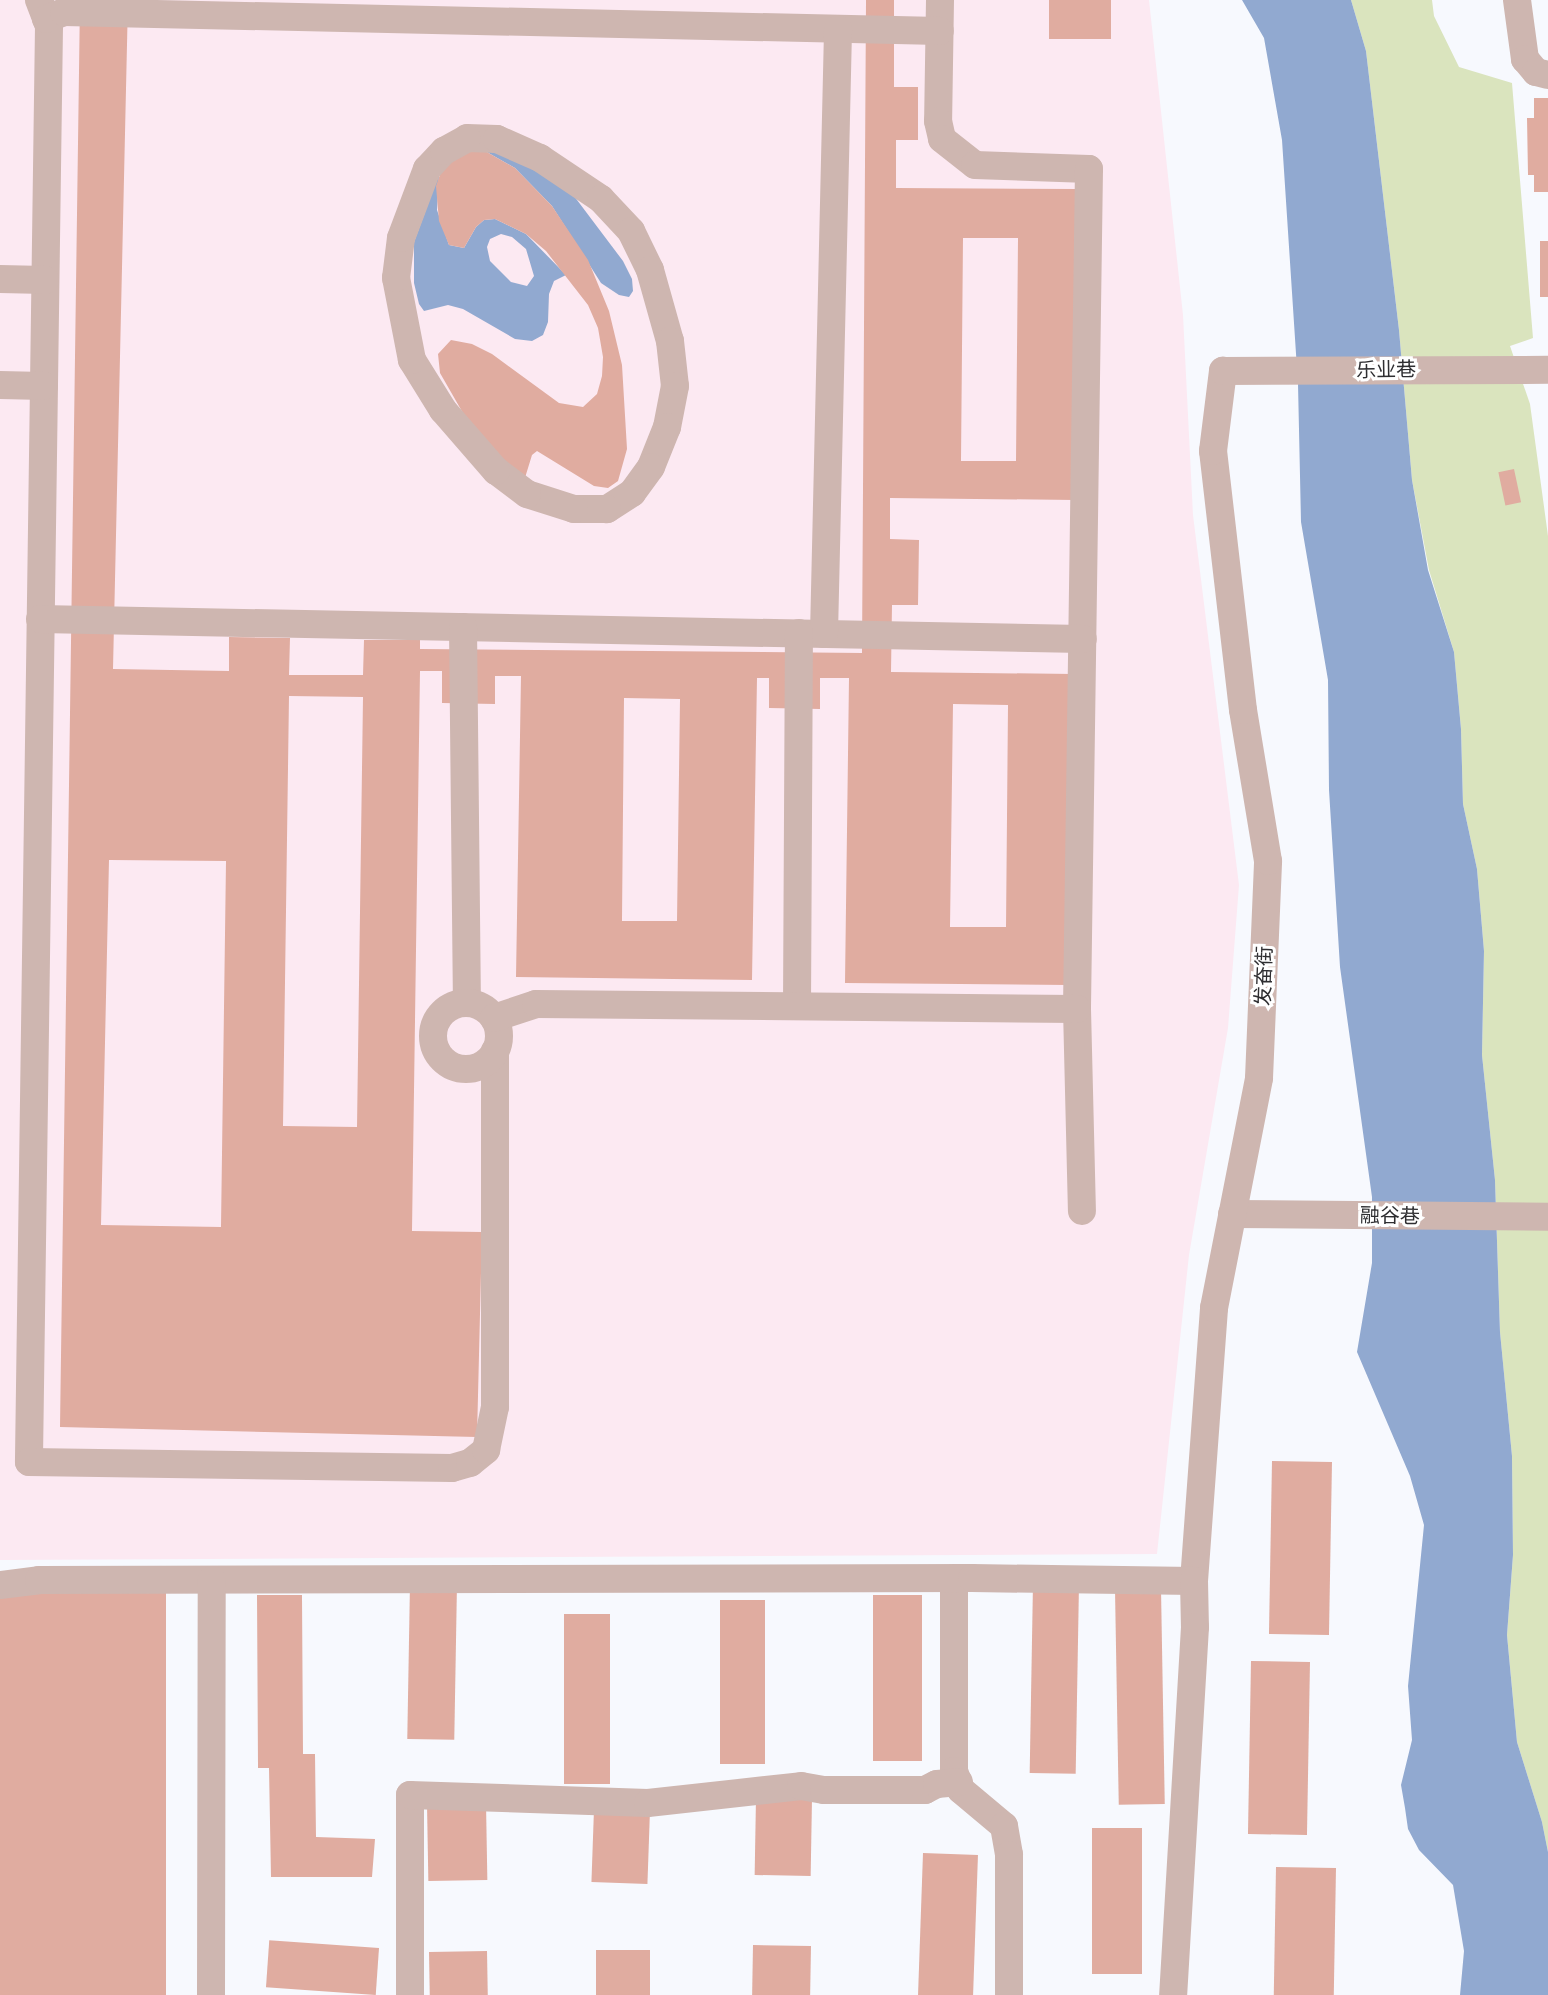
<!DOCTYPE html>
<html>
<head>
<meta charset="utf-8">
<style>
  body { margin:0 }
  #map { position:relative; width:1548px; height:1995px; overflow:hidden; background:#f7f9fe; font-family:"Asap Condensed","Noto Sans SC",sans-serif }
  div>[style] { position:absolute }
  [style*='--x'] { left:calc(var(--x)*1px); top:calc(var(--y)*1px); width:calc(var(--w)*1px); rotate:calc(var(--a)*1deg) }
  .commercial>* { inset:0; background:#fce9f2 }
  .green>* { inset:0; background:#dae4be }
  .water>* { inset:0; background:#91a9d0 }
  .building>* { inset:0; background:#e0aca0; transform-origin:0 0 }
  .minor>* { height:28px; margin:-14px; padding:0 14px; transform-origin:14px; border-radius:14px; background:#ceb6b0 }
  .minor>.ring { margin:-14px; padding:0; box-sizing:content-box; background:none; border:28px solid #ceb6b0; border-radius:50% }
  span { translate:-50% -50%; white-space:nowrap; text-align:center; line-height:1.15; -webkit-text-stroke:6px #fff; paint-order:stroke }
  .street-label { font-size:20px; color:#2e2e31 }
</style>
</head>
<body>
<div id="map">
  <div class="commercial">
    <i style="clip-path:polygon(0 0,1149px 0,1183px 315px,1193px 515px,1239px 885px,1228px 1028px,1189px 1255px,1157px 1554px,0 1560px)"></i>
  </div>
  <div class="green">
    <i style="clip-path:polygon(1351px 0,1432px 0,1434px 16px,1459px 67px,1512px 83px,1533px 338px,1510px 346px,1530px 404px,1548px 536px,1548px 1852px,1542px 1822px,1517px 1742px,1507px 1635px,1513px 1555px,1512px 1456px,1500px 1332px,1495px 1180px,1482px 1055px,1484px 951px,1477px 869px,1463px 804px,1461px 729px,1454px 652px,1429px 570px,1412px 480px,1399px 330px,1366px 51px)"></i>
  </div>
  <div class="water">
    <i style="clip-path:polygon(1242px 0,1351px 0,1366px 51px,1399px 330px,1412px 480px,1428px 570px,1454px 652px,1461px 729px,1463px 804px,1477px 869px,1484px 951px,1482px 1055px,1495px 1180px,1500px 1332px,1512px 1456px,1513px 1555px,1507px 1635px,1517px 1742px,1542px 1822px,1548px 1852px,1548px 1995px,1460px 1995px,1464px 1951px,1453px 1885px,1419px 1850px,1408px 1829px,1405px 1808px,1401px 1785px,1412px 1740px,1408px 1686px,1424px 1525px,1410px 1476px,1357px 1352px,1372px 1263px,1372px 1197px,1340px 967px,1329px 790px,1328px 680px,1301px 522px,1298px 384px,1282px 140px,1264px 38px)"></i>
    <i style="clip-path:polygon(485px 151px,520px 157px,571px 192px,623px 261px,632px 279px,633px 291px,629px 297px,619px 295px,601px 283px,552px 206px,515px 168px)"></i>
    <i style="clip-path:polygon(evenodd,439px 174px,437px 210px,449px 245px,464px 248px,476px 227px,484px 220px,495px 219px,526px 234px,566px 275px,554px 281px,549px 294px,548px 322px,543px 335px,532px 341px,515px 339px,463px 309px,448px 305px,424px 311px,419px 304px,414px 283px,414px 242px,439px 174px,501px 234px,512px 237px,526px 249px,534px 276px,527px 286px,511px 282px,490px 261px,487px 247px,490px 239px,501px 234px)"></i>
  </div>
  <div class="building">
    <i style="clip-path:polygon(evenodd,80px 0,128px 0,113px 669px,229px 671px,229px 637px,290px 638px,289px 675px,363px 675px,364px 640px,420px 640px,420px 649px,862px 653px,866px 0,894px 0,894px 87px,918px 87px,918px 140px,896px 140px,896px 188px,1079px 189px,1075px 500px,890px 498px,890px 539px,919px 540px,918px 605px,892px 605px,891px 672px,1073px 674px,1069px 985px,845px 983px,849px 678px,820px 678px,820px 709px,769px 708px,769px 678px,757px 678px,752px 980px,516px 977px,521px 676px,495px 676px,495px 704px,442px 703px,442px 671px,420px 671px,412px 1231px,482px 1232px,477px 1437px,60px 1427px,80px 0,963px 238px,1018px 238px,1016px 461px,961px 461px,963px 238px,80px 0,289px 696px,363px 697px,357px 1127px,283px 1126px,289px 696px,80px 0,624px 698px,680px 699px,677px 921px,622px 921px,624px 698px,80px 0,953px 704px,1008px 705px,1006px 927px,950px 927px,953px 704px,80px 0,109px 860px,226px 861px,221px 1227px,101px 1225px,109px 860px)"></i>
    <i style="left:1049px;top:0;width:62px;height:39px"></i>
    <i style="clip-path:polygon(1534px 98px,1548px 98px,1548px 192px,1534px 192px,1534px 175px,1528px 175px,1527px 118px,1534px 118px)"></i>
    <i style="clip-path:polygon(467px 151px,485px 151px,515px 168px,552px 206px,588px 260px,609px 311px,622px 365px,627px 449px,618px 481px,608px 488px,594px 486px,537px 451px,532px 455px,524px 481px,475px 434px,440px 373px,438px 354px,451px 340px,472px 344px,492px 354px,559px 403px,583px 407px,597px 394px,602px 376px,603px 357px,598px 328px,588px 305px,546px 251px,526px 234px,495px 219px,484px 220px,476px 227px,464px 248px,449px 245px,439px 221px,436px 186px,443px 166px)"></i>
    <i style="left:1540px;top:241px;width:8px;height:56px"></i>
    <i style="left:1514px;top:469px;width:34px;height:16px;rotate:78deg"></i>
    <i style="left:1272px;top:1461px;width:60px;height:173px;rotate:1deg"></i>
    <i style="left:410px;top:1583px;width:47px;height:156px;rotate:1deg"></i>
    <i style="left:1033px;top:1583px;width:46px;height:190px;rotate:1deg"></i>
    <i style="left:1161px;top:1589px;width:215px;height:46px;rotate:89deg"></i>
    <i style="left:166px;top:1591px;width:404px;height:166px;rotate:90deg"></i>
    <i style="clip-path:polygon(257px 1595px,302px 1595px,303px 1754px,315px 1754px,316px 1837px,375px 1839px,372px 1877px,271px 1877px,269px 1768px,258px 1768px)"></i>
    <i style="left:873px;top:1595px;width:49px;height:166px"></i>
    <i style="left:720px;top:1600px;width:45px;height:164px"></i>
    <i style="left:564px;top:1614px;width:46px;height:170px"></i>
    <i style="left:1251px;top:1661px;width:59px;height:173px;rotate:1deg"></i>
    <i style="left:756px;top:1798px;width:56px;height:77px;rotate:1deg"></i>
    <i style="left:486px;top:1803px;width:77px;height:59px;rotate:89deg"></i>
    <i style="left:594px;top:1809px;width:56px;height:73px;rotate:2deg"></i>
    <i style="left:1092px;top:1828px;width:50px;height:146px"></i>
    <i style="left:923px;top:1853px;width:55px;height:142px;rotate:2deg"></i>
    <i style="left:1276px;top:1867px;width:60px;height:128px;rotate:1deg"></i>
    <i style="left:753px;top:1945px;width:58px;height:50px;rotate:1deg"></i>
    <i style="left:379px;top:1948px;width:47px;height:110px;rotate:94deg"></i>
    <i style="left:596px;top:1950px;width:54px;height:45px"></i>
    <i style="left:487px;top:1951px;width:44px;height:58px;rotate:89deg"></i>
  </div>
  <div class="minor">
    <i style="--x:39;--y:0;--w:28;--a:69"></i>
    <i style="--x:49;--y:26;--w:1436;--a:90.8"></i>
    <i style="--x:29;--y:1462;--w:423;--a:0.8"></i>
    <i style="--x:452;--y:1468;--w:19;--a:-16"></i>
    <i style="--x:470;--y:1463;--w:21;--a:-39"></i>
    <i style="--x:486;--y:1450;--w:44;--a:-78.2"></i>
    <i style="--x:495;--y:1407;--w:356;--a:-90"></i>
    <i style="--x:940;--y:0;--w:121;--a:90.9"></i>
    <i style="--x:938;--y:121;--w:18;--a:77"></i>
    <i style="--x:942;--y:139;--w:42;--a:38.2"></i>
    <i style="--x:975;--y:165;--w:114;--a:2"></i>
    <i style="--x:1089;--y:169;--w:840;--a:90.82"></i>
    <i style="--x:1077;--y:1009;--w:202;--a:88.6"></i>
    <i style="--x:1517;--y:0;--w:60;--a:82.3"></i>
    <i style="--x:1525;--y:59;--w:17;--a:50"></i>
    <i style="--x:1536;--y:72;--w:12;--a:14"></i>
    <i style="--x:46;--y:19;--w:19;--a:-21"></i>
    <i style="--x:64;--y:12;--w:876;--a:1.24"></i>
    <i style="--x:467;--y:138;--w:30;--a:2"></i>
    <i style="--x:497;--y:139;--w:47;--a:23.8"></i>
    <i style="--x:540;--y:158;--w:73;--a:33.9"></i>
    <i style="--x:601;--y:199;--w:44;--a:46.8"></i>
    <i style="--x:631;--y:231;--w:43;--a:64"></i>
    <i style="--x:650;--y:270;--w:74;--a:74.3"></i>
    <i style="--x:670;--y:341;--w:45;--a:83.7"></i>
    <i style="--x:675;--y:386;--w:42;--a:101"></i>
    <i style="--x:667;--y:427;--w:43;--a:111.8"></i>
    <i style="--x:651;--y:467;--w:32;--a:126"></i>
    <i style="--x:632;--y:493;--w:30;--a:147"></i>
    <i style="--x:607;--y:509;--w:33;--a:180"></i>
    <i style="--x:574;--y:509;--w:49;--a:-162.3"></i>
    <i style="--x:527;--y:494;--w:39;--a:-143"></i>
    <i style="--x:496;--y:471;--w:81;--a:-131"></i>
    <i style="--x:443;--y:410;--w:59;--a:-121.8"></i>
    <i style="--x:412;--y:360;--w:84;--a:-101"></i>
    <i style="--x:396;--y:278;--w:40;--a:-82.9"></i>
    <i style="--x:401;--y:238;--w:74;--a:-69.4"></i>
    <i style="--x:427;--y:169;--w:25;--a:-47"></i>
    <i style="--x:444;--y:151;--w:26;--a:-29"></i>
    <i style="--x:0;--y:279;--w:45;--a:1.3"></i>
    <i style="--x:0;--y:385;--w:44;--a:1.3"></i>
    <i style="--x:40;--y:619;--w:1043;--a:1.1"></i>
    <i style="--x:463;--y:627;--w:375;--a:89.4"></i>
    <i style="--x:824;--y:634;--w:605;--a:-88.67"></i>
    <i class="ring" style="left:433px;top:1003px;width:38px;height:38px"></i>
    <i style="--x:797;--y:1006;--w:373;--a:-89.7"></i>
    <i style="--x:494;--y:1018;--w:44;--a:-18.4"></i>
    <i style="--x:536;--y:1004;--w:541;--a:0.53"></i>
    <i style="--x:1232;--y:1214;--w:316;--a:0.5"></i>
    <i style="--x:954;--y:1578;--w:193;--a:90"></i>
    <i style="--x:954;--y:1771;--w:20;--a:70"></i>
    <i style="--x:961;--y:1790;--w:56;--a:39.9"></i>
    <i style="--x:1004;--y:1826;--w:29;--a:80"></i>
    <i style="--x:1009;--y:1855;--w:140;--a:90"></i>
    <i style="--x:1194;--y:1581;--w:274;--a:-85.8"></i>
    <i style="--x:1214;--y:1308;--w:234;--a:-78.9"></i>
    <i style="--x:1259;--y:1078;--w:217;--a:-87.6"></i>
    <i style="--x:1268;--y:861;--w:153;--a:-99.4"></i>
    <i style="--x:1243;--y:710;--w:261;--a:-96.6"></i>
    <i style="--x:1213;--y:451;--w:81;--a:-82.9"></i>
    <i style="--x:1223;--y:371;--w:325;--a:-0.2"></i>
    <i style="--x:0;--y:1585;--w:39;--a:-7"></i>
    <i style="--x:39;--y:1580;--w:933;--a:-0.12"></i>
    <i style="--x:972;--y:1578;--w:222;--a:0.8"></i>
    <i style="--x:1194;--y:1581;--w:46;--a:88.8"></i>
    <i style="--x:1195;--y:1627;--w:369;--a:93.4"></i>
    <i style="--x:211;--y:1995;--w:415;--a:-89.9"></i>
    <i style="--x:410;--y:1995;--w:200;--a:-90"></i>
    <i style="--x:410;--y:1795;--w:238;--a:1.9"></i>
    <i style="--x:648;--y:1803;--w:154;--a:-6.3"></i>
    <i style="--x:801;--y:1786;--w:23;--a:10"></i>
    <i style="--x:824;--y:1790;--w:101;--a:0"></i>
    <i style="--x:925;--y:1790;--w:13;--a:-27"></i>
    <i style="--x:937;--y:1784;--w:22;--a:-5"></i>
  </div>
  <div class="street-label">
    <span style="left:1386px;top:369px;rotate:-1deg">乐业巷</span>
    <span style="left:1263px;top:976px;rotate:-88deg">发奋街</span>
    <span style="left:1390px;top:1215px;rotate:1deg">融谷巷</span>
  </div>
</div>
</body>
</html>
